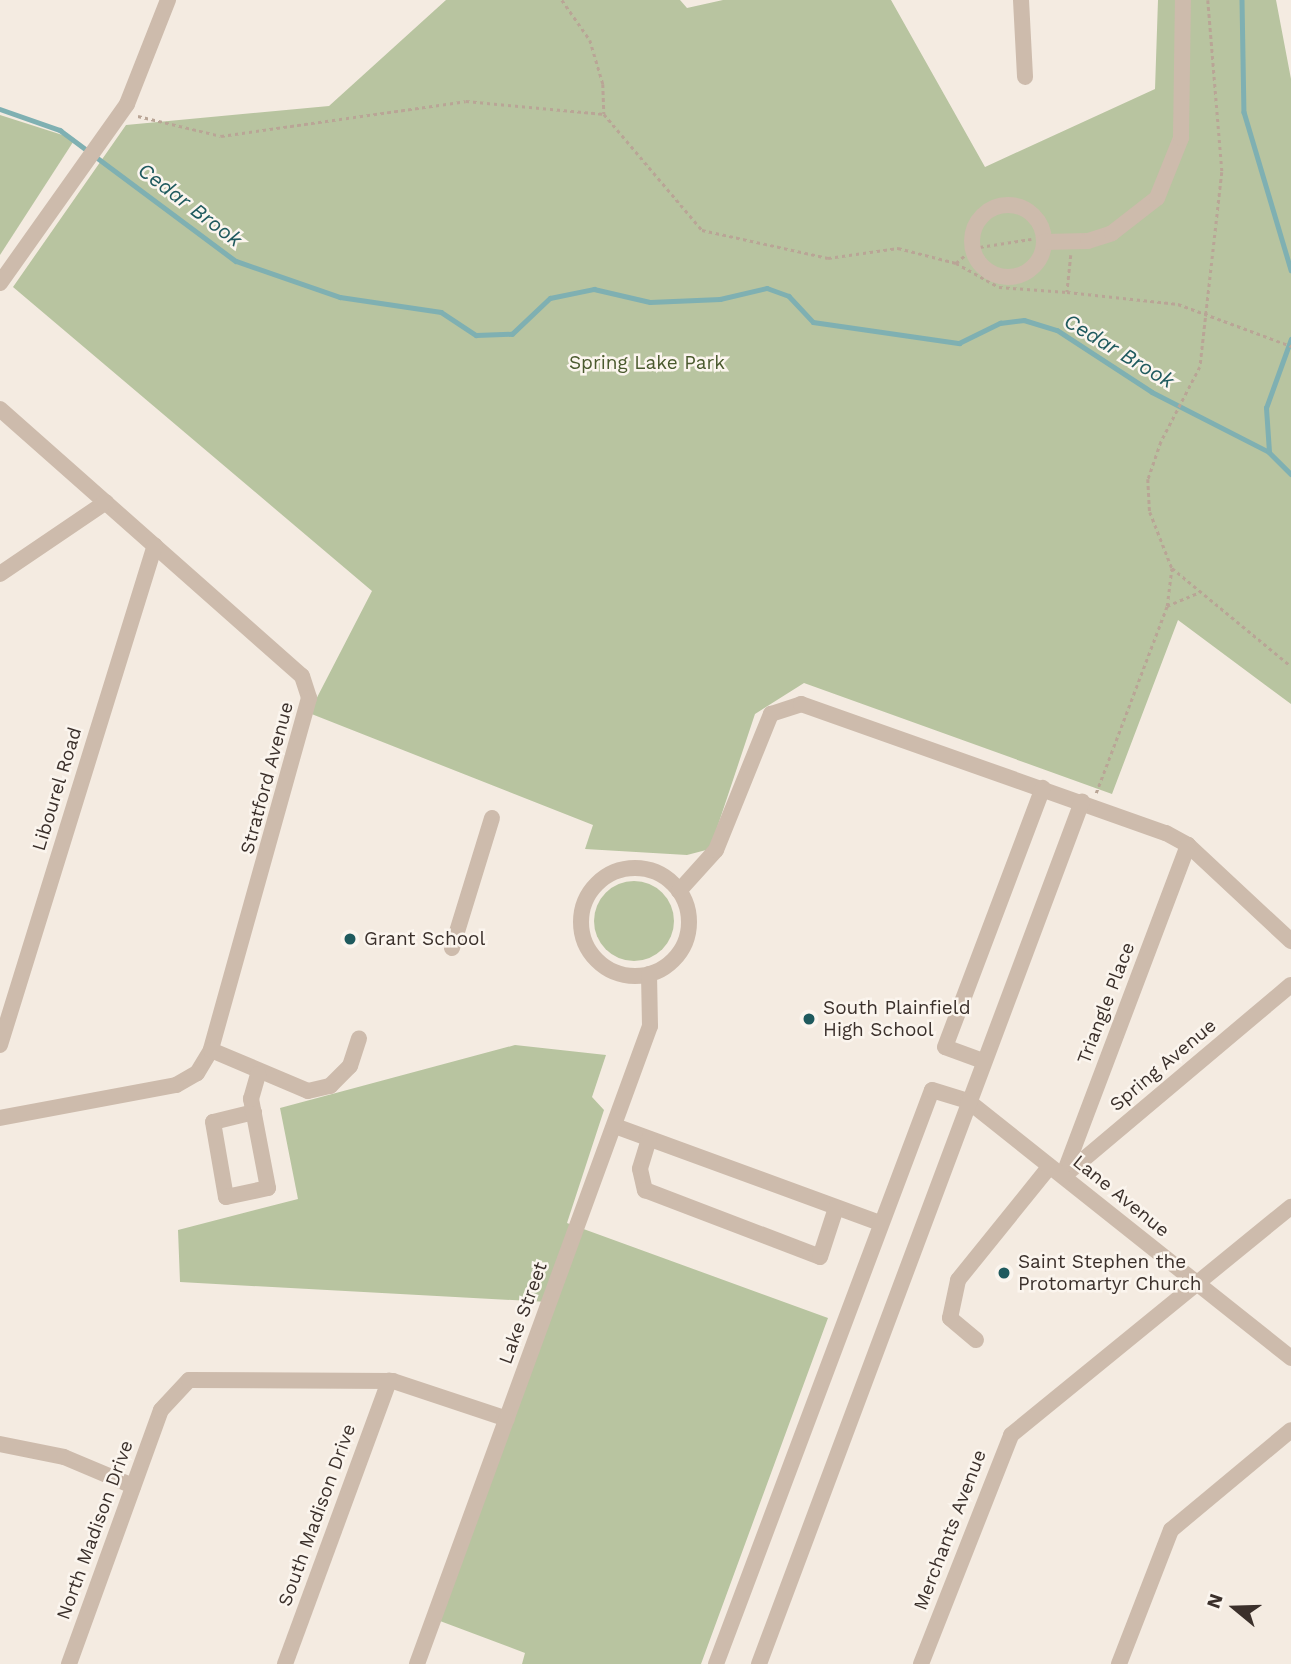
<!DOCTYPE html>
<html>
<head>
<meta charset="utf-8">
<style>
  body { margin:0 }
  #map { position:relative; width:1291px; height:1664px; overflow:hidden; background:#f4ebe1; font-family:"Work Sans",sans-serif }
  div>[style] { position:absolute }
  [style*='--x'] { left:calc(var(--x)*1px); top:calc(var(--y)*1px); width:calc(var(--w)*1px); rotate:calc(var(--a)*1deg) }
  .green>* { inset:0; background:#b8c4a0 }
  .round { border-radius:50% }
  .stream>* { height:4.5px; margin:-2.25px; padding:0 2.25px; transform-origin:2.25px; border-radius:2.25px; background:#7fb0b2 }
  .path>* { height:2.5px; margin-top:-1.25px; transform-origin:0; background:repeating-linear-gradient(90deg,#b9a596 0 3.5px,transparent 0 7px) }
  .minor>* { height:16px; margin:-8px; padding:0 8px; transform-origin:8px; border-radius:8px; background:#cdbbac }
  .minor>.ring { margin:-8px; padding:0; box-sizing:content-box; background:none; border:16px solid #cdbbac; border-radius:50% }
  .dots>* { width:19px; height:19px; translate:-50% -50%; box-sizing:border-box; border:4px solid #fbf5ee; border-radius:50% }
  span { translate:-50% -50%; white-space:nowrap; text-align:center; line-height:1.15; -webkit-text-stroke:5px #fbf5ee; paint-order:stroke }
  .park-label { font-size:19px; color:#4a5a2e }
  .street-label { font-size:19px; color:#3b302b }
  .poi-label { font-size:19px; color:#3b302b }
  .left { translate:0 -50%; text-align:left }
  .water-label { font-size:21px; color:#1f5a5e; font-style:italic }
  .north { position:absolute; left:1200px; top:1573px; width:70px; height:70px; -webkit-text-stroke:5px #fbf5ee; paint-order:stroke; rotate:289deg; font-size:19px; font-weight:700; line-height:28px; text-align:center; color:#3b302b }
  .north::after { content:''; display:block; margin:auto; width:24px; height:32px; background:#3b302b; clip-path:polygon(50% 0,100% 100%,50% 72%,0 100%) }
</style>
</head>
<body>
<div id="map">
  <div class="green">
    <i style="clip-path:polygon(446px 0,680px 0,687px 8px,723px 0,891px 0,985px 167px,1155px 89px,1158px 0,1276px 0,1291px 79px,1291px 704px,1178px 620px,1112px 794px,804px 683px,755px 714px,710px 849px,687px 855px,585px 849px,593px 825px,309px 713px,372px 591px,13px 287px,126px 125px,329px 106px)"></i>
    <i style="clip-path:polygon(0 115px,75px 139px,0 255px)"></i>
    <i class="round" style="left:594px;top:881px;width:80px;height:80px"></i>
    <i style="clip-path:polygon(515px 1045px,606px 1055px,592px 1097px,604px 1110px,567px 1223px,828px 1318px,701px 1664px,522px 1664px,525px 1653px,432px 1618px,548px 1302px,180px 1282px,178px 1230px,298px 1199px,280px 1108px)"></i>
  </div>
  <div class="stream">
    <i style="--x:1242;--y:0;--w:112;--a:89"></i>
    <i style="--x:1244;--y:112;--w:165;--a:73.4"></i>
    <i style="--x:0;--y:109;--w:64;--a:19.3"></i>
    <i style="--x:60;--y:130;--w:219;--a:36.7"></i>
    <i style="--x:236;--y:261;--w:110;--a:19.1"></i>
    <i style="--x:340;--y:297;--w:102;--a:8.4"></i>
    <i style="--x:441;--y:312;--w:42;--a:33.3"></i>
    <i style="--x:476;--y:335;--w:36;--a:-2"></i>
    <i style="--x:512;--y:334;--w:52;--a:-43.5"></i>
    <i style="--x:550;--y:298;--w:45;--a:-11.6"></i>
    <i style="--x:594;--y:289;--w:57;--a:13.1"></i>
    <i style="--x:650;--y:302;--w:70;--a:-2.5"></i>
    <i style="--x:720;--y:299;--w:48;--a:-13.2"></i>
    <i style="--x:767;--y:288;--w:23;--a:20"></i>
    <i style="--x:789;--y:296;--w:35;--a:47"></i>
    <i style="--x:813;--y:322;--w:148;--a:8.2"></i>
    <i style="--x:959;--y:343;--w:46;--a:-26"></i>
    <i style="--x:1000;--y:323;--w:24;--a:-7"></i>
    <i style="--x:1024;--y:320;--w:34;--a:17"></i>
    <i style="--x:1057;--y:330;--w:113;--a:33.1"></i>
    <i style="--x:1152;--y:392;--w:131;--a:27.1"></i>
    <i style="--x:1269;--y:452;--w:31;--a:45"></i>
    <i style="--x:1269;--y:452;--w:44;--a:-93.9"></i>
    <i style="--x:1266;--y:408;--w:73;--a:-70.1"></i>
  </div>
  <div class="path">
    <i style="--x:562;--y:0;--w:49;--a:55"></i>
    <i style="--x:590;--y:40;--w:46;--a:73.5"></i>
    <i style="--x:603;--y:84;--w:30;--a:88"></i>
    <i style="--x:604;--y:114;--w:152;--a:49.8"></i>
    <i style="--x:702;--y:230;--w:129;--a:12.5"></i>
    <i style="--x:828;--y:258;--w:71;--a:-8.1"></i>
    <i style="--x:898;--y:248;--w:60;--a:14.5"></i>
    <i style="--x:956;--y:263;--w:49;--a:29.2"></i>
    <i style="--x:999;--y:287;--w:68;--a:4.2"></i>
    <i style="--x:1208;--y:0;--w:173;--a:85.3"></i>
    <i style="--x:1222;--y:172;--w:196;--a:96.4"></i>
    <i style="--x:1200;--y:367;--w:85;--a:117.5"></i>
    <i style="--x:1161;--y:442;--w:39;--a:109"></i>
    <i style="--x:1148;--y:479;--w:33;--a:87"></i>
    <i style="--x:1150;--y:512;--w:60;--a:68.6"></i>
    <i style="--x:1172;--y:568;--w:154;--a:39.5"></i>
    <i style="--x:138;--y:116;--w:85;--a:13.5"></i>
    <i style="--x:221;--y:136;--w:247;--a:-8.1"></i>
    <i style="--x:466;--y:101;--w:139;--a:5.4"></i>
    <i style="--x:1071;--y:255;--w:37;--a:96"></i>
    <i style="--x:1067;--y:292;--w:112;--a:6.2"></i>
    <i style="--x:1178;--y:304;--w:121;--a:20.4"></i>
    <i style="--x:956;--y:263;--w:23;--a:-41"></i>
    <i style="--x:973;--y:248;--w:59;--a:-8.8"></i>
    <i style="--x:1167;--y:606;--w:36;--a:-23"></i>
    <i style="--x:1096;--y:793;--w:200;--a:-69.2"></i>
    <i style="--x:1167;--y:606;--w:38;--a:-83"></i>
  </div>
  <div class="minor">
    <i style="--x:1021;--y:0;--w:77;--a:87"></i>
    <i class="ring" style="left:972px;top:205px;width:56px;height:56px"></i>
    <i style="--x:1044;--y:242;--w:44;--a:-1.3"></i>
    <i style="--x:1088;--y:241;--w:25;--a:-18"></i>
    <i style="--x:1112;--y:233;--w:57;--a:-37.9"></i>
    <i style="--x:1157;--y:198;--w:65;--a:-68.2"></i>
    <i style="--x:1181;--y:138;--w:138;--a:-89.2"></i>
    <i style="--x:0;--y:283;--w:219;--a:-54.6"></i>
    <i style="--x:127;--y:104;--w:112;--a:-68.5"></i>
    <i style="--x:0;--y:409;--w:403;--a:41.5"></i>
    <i style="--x:302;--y:676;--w:23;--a:72"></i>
    <i style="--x:309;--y:698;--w:365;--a:105.6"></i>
    <i style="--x:211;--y:1050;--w:27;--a:121"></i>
    <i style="--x:197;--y:1073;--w:24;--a:150"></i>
    <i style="--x:176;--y:1085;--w:179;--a:169.4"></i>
    <i style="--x:0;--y:574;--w:128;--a:-34.2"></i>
    <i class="ring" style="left:581px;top:868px;width:92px;height:92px"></i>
    <i style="--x:679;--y:891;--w:55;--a:-47.9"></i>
    <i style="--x:716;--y:850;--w:147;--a:-68"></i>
    <i style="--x:771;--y:714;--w:32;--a:-18"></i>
    <i style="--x:801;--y:704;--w:387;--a:19.5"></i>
    <i style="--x:1166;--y:833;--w:25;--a:29"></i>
    <i style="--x:1188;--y:845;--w:141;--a:43"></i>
    <i style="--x:452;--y:948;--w:136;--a:-72.9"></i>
    <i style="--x:0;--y:1045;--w:523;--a:-72.78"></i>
    <i style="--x:211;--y:1050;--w:105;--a:22.9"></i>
    <i style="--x:308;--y:1091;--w:23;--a:-13"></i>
    <i style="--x:330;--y:1086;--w:28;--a:-45"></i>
    <i style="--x:350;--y:1066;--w:29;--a:-72"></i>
    <i style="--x:983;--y:1061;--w:40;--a:-159.8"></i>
    <i style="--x:945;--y:1047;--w:277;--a:-69.3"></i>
    <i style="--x:254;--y:1112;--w:42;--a:166.3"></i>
    <i style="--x:213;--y:1122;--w:76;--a:80.2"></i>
    <i style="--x:226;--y:1197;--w:43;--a:-12.1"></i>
    <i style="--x:268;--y:1188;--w:91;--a:-100.8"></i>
    <i style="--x:251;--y:1099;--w:26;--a:-74"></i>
    <i style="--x:615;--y:1126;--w:282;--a:20.1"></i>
    <i style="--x:649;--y:1139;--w:31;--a:107"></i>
    <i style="--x:640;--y:1169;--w:22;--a:77"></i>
    <i style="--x:645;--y:1190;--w:187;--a:20.9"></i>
    <i style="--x:820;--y:1257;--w:52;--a:-71.9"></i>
    <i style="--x:1065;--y:1175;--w:295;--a:-40.1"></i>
    <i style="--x:1063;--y:1176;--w:354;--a:-69.3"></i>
    <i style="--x:976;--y:1340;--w:34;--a:-140"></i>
    <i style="--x:950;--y:1318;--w:39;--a:-78"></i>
    <i style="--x:958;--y:1280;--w:146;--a:-51.1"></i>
    <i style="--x:0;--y:1444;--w:65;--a:11.5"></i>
    <i style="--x:64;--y:1457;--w:75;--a:22.8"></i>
    <i style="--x:69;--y:1664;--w:270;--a:-70.1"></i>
    <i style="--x:161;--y:1410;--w:41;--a:-47"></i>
    <i style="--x:189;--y:1380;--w:204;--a:0.3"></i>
    <i style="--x:393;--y:1381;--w:120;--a:18.4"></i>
    <i style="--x:285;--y:1664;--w:302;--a:-69.8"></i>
    <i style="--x:417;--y:1664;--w:679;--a:-69.94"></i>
    <i style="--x:650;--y:1026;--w:52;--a:-91.1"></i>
    <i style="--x:716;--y:1664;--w:613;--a:-69.38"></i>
    <i style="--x:932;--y:1090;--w:38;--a:17"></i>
    <i style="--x:968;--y:1101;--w:413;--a:38.5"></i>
    <i style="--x:759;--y:1664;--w:921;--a:-69.46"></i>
    <i style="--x:921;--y:1664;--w:246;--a:-68.5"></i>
    <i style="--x:1011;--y:1435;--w:361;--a:-39.2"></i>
    <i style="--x:1119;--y:1664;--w:144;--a:-68.8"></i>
    <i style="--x:1171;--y:1530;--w:156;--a:-39.8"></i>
  </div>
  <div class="dots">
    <i style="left:350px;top:939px;background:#1f5a5e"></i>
    <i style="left:809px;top:1019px;background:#1f5a5e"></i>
    <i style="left:1004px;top:1273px;background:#1f5a5e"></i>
  </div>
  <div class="park-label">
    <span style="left:647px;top:363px">Spring Lake Park</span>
  </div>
  <div class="street-label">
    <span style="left:267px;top:778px;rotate:-75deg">Stratford Avenue</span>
    <span style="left:57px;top:789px;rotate:-73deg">Libourel Road</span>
    <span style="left:1106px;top:1003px;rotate:-69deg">Triangle Place</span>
    <span style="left:1163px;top:1065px;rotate:-40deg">Spring Avenue</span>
    <span style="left:1121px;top:1196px;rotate:39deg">Lane Avenue</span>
    <span style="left:523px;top:1313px;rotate:-70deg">Lake Street</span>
    <span style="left:317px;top:1515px;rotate:-70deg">South Madison Drive</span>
    <span style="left:95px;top:1530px;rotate:-70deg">North Madison Drive</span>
    <span style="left:950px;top:1530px;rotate:-69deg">Merchants Avenue</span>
  </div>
  <div class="poi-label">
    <span class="left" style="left:364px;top:939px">Grant School</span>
    <span class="left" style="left:823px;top:1019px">South Plainfield<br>High School</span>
    <span class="left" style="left:1018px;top:1273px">Saint Stephen the<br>Protomartyr Church</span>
  </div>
  <div class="water-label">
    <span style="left:190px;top:205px;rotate:37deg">Cedar Brook</span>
    <span style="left:1119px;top:351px;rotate:31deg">Cedar Brook</span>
  </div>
  <div class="north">N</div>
</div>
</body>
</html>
